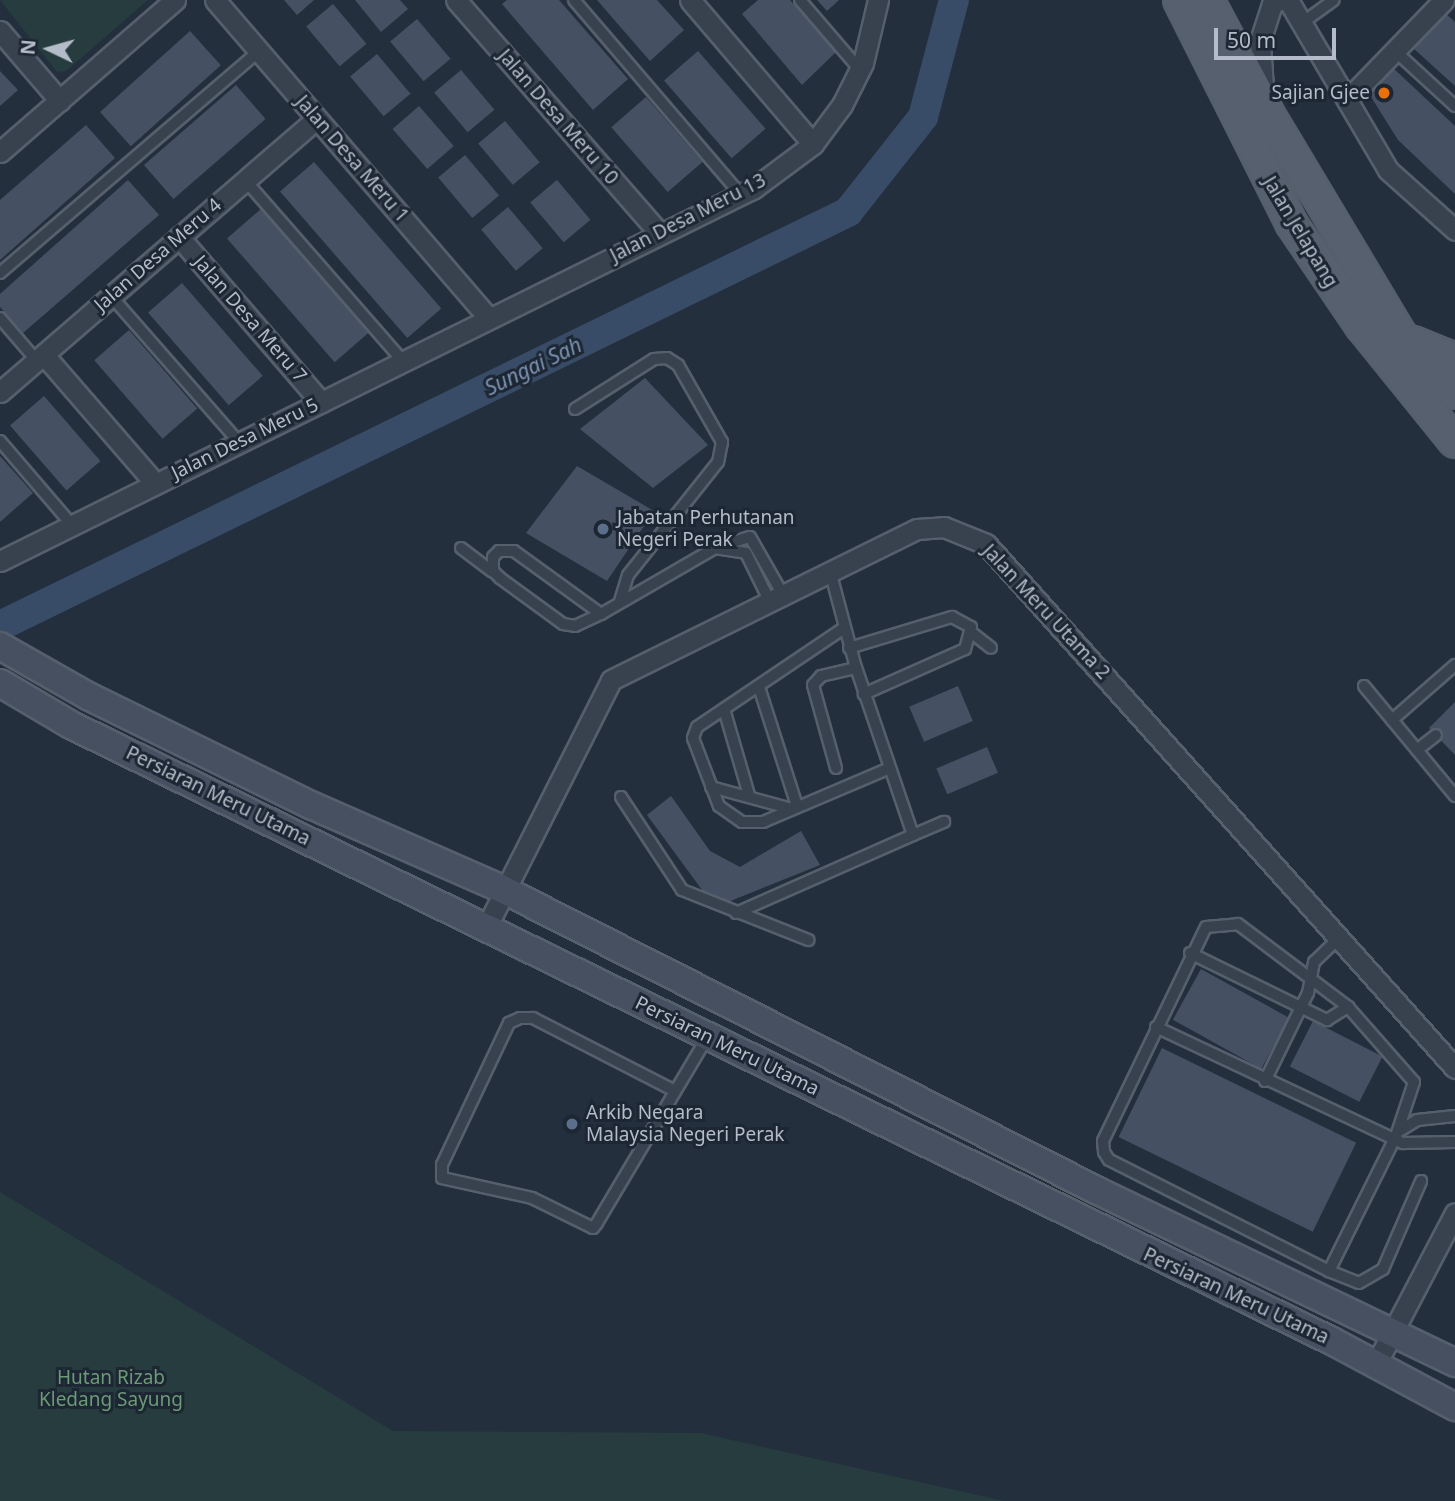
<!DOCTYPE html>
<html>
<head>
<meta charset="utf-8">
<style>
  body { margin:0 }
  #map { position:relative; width:1455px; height:1501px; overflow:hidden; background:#242f3e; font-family:"Noto Sans",sans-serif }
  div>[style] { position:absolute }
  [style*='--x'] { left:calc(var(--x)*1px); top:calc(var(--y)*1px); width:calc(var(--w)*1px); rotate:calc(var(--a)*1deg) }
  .green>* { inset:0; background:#263c3f }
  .river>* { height:30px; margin:-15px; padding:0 15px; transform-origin:15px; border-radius:15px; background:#394c67 }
  .building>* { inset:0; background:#455162; transform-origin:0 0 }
  .roads { filter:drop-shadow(2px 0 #565f6c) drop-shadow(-2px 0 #565f6c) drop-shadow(0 2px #565f6c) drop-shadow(0 -2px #565f6c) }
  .service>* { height:10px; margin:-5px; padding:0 5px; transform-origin:5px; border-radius:5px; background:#38414e }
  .minor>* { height:19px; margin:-9.5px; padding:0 9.5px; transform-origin:9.5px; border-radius:9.5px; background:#38414e }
  .secondary>* { height:26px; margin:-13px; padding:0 13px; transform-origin:13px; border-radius:13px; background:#465061 }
  .primary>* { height:30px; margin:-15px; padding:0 15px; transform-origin:15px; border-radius:15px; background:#56606e }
  .dots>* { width:19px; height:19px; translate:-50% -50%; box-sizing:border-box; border:4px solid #1d2633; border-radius:50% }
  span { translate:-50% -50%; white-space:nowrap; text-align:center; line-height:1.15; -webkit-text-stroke:6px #1d2633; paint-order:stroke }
  .poi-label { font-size:19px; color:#b4bcc9 }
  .right { translate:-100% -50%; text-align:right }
  .left { translate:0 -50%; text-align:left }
  .street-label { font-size:19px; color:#b4bcc9 }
  .park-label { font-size:19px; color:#6b9a76 }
  .water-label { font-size:21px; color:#7c92b1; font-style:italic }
  .north { position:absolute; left:14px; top:14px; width:70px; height:70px; -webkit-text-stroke:5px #1d2633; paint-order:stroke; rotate:275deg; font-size:19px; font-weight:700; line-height:28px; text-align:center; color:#b4bcc9 }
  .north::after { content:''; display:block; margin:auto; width:24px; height:32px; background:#b4bcc9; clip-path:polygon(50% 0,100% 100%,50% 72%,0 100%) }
  .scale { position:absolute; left:1214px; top:28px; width:122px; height:32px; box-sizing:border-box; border:4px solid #b4bcc9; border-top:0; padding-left:9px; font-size:21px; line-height:24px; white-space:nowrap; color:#b4bcc9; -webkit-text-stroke:5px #1d2633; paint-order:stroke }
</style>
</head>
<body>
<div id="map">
  <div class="green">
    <i style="clip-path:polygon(0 0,148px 0,66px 71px,57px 72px)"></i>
    <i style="clip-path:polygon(0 1192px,393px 1431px,701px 1433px,1004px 1501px,0 1501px)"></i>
  </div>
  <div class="river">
    <i style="--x:0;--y:626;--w:944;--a:-26.02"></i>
    <i style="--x:848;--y:212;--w:121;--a:-51.7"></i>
    <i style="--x:923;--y:117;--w:121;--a:-75.2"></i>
  </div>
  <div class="building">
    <i style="clip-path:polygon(284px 0,314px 0,297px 15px)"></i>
    <i style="clip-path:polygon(355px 0,400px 0,408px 9px,381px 32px)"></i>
    <i style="clip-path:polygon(507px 0,559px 0,628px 79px,593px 110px,502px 4px)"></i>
    <i style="clip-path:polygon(597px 0,657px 0,684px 30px,650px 61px)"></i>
    <i style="clip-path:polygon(758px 0,790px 0,836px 52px,802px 85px,742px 14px)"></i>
    <i style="clip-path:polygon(817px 0,839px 0,827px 11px)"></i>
    <i style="left:333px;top:4px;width:52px;height:35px;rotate:50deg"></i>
    <i style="clip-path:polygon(1444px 12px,1455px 22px,1455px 86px,1412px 47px)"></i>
    <i style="left:417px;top:19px;width:52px;height:35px;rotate:50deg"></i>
    <i style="left:190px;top:31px;width:46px;height:121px;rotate:48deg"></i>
    <i style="left:698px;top:51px;width:103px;height:45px;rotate:49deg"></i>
    <i style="left:377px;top:54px;width:52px;height:35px;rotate:50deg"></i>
    <i style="clip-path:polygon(1392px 67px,1455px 126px,1455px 194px,1398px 140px,1368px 92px)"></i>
    <i style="left:461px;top:70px;width:52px;height:35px;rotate:50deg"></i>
    <i style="clip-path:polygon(0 71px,18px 90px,0 106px)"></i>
    <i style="left:236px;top:85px;width:45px;height:122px;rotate:49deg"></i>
    <i style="left:646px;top:97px;width:86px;height:46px;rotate:49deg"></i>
    <i style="left:419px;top:106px;width:53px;height:35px;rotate:49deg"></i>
    <i style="left:505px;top:121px;width:54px;height:35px;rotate:50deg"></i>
    <i style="clip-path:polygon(86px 125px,115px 158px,0 260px,0 200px)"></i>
    <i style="left:465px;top:155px;width:53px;height:35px;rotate:50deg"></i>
    <i style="left:314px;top:162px;width:194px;height:45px;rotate:49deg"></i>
    <i style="clip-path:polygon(128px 180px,159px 215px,23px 333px,0 307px,0 294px)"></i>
    <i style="left:557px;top:180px;width:52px;height:35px;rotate:50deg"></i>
    <i style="left:508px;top:207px;width:54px;height:35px;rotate:50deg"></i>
    <i style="left:261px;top:209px;width:164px;height:45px;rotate:49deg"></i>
    <i style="left:182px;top:283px;width:123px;height:45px;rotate:49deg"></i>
    <i style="left:129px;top:330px;width:104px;height:46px;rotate:49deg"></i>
    <i style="clip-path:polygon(645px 378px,708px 445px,653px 488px,580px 429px)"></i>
    <i style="left:44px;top:396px;width:86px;height:45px;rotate:49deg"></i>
    <i style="clip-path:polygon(0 456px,33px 493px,0 522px)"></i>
    <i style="clip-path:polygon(577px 466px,654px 511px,607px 581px,526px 533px)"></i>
    <i style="left:958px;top:686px;width:38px;height:53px;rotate:67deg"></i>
    <i style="clip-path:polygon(1455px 702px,1455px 755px,1429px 728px)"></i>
    <i style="left:987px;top:747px;width:28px;height:55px;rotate:67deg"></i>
    <i style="clip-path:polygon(671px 796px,710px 851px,740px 867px,801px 831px,820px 865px,728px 902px,708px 898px,647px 815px)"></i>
    <i style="left:1201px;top:969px;width:101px;height:58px;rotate:29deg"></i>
    <i style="left:1313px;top:1021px;width:78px;height:51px;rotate:27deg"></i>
    <i style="left:1162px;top:1048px;width:216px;height:99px;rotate:26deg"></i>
  </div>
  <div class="roads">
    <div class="service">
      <i style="--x:574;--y:0;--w:257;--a:49.4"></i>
      <i style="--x:800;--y:0;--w:92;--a:49.4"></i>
      <i style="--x:1302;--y:23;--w:39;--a:-36"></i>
      <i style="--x:1394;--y:50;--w:83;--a:42.6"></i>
      <i style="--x:245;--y:180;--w:240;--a:48.9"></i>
      <i style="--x:0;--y:273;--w:341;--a:-40.6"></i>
      <i style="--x:111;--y:296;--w:194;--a:48.8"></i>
      <i style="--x:0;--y:318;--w:57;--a:49.3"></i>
      <i style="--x:575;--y:409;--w:93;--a:-32.3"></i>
      <i style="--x:654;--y:359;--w:13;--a:-4"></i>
      <i style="--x:667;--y:358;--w:13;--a:32"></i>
      <i style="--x:678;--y:365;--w:89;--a:60.3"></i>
      <i style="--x:722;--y:442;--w:20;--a:101"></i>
      <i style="--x:718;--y:462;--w:144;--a:128.5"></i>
      <i style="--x:628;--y:575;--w:28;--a:107"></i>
      <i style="--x:0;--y:441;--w:111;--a:49.4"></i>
      <i style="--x:717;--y:547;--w:34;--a:-17"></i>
      <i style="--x:750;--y:537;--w:64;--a:60.3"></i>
      <i style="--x:461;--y:548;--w:39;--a:37"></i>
      <i style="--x:601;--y:614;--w:107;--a:-144.1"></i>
      <i style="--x:514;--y:551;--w:15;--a:180"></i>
      <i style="--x:499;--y:551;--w:8;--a:135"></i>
      <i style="--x:493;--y:557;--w:14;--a:90"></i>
      <i style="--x:493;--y:571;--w:10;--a:45"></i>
      <i style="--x:500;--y:578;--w:78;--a:36.1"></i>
      <i style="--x:563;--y:624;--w:12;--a:9"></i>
      <i style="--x:575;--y:626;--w:29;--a:-25"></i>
      <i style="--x:601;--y:614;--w:132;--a:-30.1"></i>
      <i style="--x:715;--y:548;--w:31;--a:9"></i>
      <i style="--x:746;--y:553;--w:52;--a:63.9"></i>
      <i style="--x:844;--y:628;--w:177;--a:146"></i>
      <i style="--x:697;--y:727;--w:12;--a:110"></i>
      <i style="--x:693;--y:738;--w:73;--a:69.1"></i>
      <i style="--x:719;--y:806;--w:28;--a:35"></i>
      <i style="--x:742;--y:822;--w:21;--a:0"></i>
      <i style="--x:763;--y:822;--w:135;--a:-23.1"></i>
      <i style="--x:972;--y:633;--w:24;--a:38"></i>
      <i style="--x:849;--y:648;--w:108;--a:-16.8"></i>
      <i style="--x:952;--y:617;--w:21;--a:28"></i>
      <i style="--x:971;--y:627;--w:23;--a:105"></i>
      <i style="--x:965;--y:649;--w:111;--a:156"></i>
      <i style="--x:1364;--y:686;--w:143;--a:50.4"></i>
      <i style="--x:759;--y:687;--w:125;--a:72.3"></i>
      <i style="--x:724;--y:709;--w:90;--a:73.8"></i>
      <i style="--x:1392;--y:720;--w:84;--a:-41.1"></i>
      <i style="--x:1417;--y:750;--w:24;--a:-38"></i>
      <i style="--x:836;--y:768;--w:86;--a:-105.5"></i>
      <i style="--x:813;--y:685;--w:12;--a:-48"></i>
      <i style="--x:821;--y:676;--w:36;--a:-13"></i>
      <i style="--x:711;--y:787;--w:84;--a:15.2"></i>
      <i style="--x:621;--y:797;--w:111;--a:56.7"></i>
      <i style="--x:682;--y:890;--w:136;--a:21.6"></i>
      <i style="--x:913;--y:835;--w:34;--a:-23"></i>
      <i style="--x:736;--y:913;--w:193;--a:-23.8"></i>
      <i style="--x:913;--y:835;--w:176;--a:-108.8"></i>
      <i style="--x:856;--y:668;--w:100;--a:-105"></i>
      <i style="--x:1190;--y:953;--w:153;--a:26.1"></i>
      <i style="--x:1327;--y:1020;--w:25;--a:-32"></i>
      <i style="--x:1156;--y:1027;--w:273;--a:25.2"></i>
      <i style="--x:1403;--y:1143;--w:52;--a:-1.1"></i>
      <i style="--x:1265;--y:1081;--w:98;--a:-64"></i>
      <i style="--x:1308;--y:993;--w:32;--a:-79"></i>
      <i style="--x:1314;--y:962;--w:37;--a:-44"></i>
      <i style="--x:675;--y:1091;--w:160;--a:-152.8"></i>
      <i style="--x:533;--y:1018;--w:13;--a:180"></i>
      <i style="--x:520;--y:1018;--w:12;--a:156"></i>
      <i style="--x:509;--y:1023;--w:157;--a:115.3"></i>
      <i style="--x:442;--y:1165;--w:13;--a:90"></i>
      <i style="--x:442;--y:1178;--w:92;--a:12.5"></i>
      <i style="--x:532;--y:1198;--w:68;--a:26.2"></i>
      <i style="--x:593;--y:1228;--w:6;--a:-51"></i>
      <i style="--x:597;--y:1223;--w:215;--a:-59.3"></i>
      <i style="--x:1401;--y:1130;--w:19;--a:-32"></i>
      <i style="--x:1417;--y:1120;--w:38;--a:-6"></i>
      <i style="--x:1329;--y:1271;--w:246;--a:-153.2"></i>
      <i style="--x:1109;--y:1160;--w:9;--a:-122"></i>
      <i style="--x:1104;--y:1152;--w:11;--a:-95"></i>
      <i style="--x:1103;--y:1141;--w:237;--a:-64.3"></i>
      <i style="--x:1206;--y:927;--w:32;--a:-5"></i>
      <i style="--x:1238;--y:924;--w:138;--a:37"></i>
      <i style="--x:1348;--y:1007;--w:100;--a:48.7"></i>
      <i style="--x:1414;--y:1082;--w:57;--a:108.4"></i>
      <i style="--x:1396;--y:1136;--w:151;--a:116.4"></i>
      <i style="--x:1329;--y:1271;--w:32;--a:22"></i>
      <i style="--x:1359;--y:1283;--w:28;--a:-30"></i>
      <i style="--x:1383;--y:1269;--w:96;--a:-66.6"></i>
    </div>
    <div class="minor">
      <i style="--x:215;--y:0;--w:420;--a:49.3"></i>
      <i style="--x:456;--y:0;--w:310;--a:48.9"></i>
      <i style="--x:690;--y:0;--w:189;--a:49.5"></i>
      <i style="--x:1288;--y:0;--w:197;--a:59.5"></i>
      <i style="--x:1388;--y:170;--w:90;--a:41.8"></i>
      <i style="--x:0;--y:31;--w:92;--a:49.4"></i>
      <i style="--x:1263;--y:88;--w:47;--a:-93.7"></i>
      <i style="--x:1260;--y:41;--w:39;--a:-72"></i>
      <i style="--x:1272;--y:4;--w:8;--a:-30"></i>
      <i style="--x:1347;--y:100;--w:139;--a:-45.9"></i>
      <i style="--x:0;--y:152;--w:232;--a:-41"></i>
      <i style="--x:179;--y:237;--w:218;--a:49.3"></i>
      <i style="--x:44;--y:355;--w:169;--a:49.1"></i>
      <i style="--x:0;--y:392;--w:418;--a:-40.8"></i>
      <i style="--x:0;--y:561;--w:841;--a:-26.32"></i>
      <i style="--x:754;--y:188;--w:74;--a:-36.7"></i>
      <i style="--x:813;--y:144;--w:49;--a:-53.4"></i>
      <i style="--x:842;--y:105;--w:47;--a:-63.4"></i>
      <i style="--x:863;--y:63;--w:65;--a:-76.6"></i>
      <i style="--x:487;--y:926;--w:275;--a:-63.2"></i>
      <i style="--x:611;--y:680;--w:341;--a:-26.3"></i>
      <i style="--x:917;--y:529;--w:27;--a:-4"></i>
      <i style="--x:944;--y:527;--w:45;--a:22"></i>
      <i style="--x:986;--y:544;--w:703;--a:48.17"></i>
      <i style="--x:1376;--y:1364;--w:170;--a:-62.4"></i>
    </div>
    <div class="secondary">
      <i style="--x:0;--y:646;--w:101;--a:29.6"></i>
      <i style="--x:88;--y:696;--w:250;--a:26.1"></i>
      <i style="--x:313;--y:806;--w:206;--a:23.7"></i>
      <i style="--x:502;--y:889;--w:666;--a:26.87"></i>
      <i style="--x:1096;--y:1190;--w:399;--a:25.7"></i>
      <i style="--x:0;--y:683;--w:82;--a:30.6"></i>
      <i style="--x:71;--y:725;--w:1403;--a:26.04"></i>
      <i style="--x:1332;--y:1341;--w:140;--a:28.2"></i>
    </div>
    <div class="primary">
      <i style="--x:1179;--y:0;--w:250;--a:63.3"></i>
      <i style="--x:1291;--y:223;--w:125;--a:55.8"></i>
      <i style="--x:1361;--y:326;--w:149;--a:51"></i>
      <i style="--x:1208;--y:0;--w:128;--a:62"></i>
      <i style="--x:1268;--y:113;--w:259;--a:59.1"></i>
      <i style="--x:1401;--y:335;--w:79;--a:47"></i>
      <i style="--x:1413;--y:342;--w:45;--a:22"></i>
    </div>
  </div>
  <div class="dots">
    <i style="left:1384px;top:93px;background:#e8710a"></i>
    <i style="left:603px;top:529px;background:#5c6f8a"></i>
    <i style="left:572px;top:1124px;background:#5c6f8a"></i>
  </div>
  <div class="poi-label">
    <span class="right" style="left:1370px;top:93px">Sajian Gjee</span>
    <span class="left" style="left:617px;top:529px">Jabatan Perhutanan<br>Negeri Perak</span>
    <span class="left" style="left:586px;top:1124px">Arkib Negara<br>Malaysia Negeri Perak</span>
  </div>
  <div class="street-label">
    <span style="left:558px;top:117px;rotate:49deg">Jalan Desa Meru 10</span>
    <span style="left:352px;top:159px;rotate:49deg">Jalan Desa Meru 1</span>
    <span style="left:688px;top:218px;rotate:-27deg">Jalan Desa Meru 13</span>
    <span style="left:1300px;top:232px;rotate:59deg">Jalan Jelapang</span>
    <span style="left:158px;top:255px;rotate:-41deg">Jalan Desa Meru 4</span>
    <span style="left:250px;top:319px;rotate:49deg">Jalan Desa Meru 7</span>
    <span style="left:245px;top:439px;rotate:-26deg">Jalan Desa Meru 5</span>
    <span style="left:1046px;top:612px;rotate:47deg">Jalan Meru Utama 2</span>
    <span style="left:218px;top:796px;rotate:26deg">Persiaran Meru Utama</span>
    <span style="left:727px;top:1046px;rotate:26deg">Persiaran Meru Utama</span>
    <span style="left:1236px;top:1296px;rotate:25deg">Persiaran Meru Utama</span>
  </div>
  <div class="park-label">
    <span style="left:111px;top:1389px">Hutan Rizab<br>Kledang Sayung</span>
  </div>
  <div class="water-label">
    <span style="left:533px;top:366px;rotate:-26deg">Sungai Sah</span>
  </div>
  <div class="north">N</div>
  <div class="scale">50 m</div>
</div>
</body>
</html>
